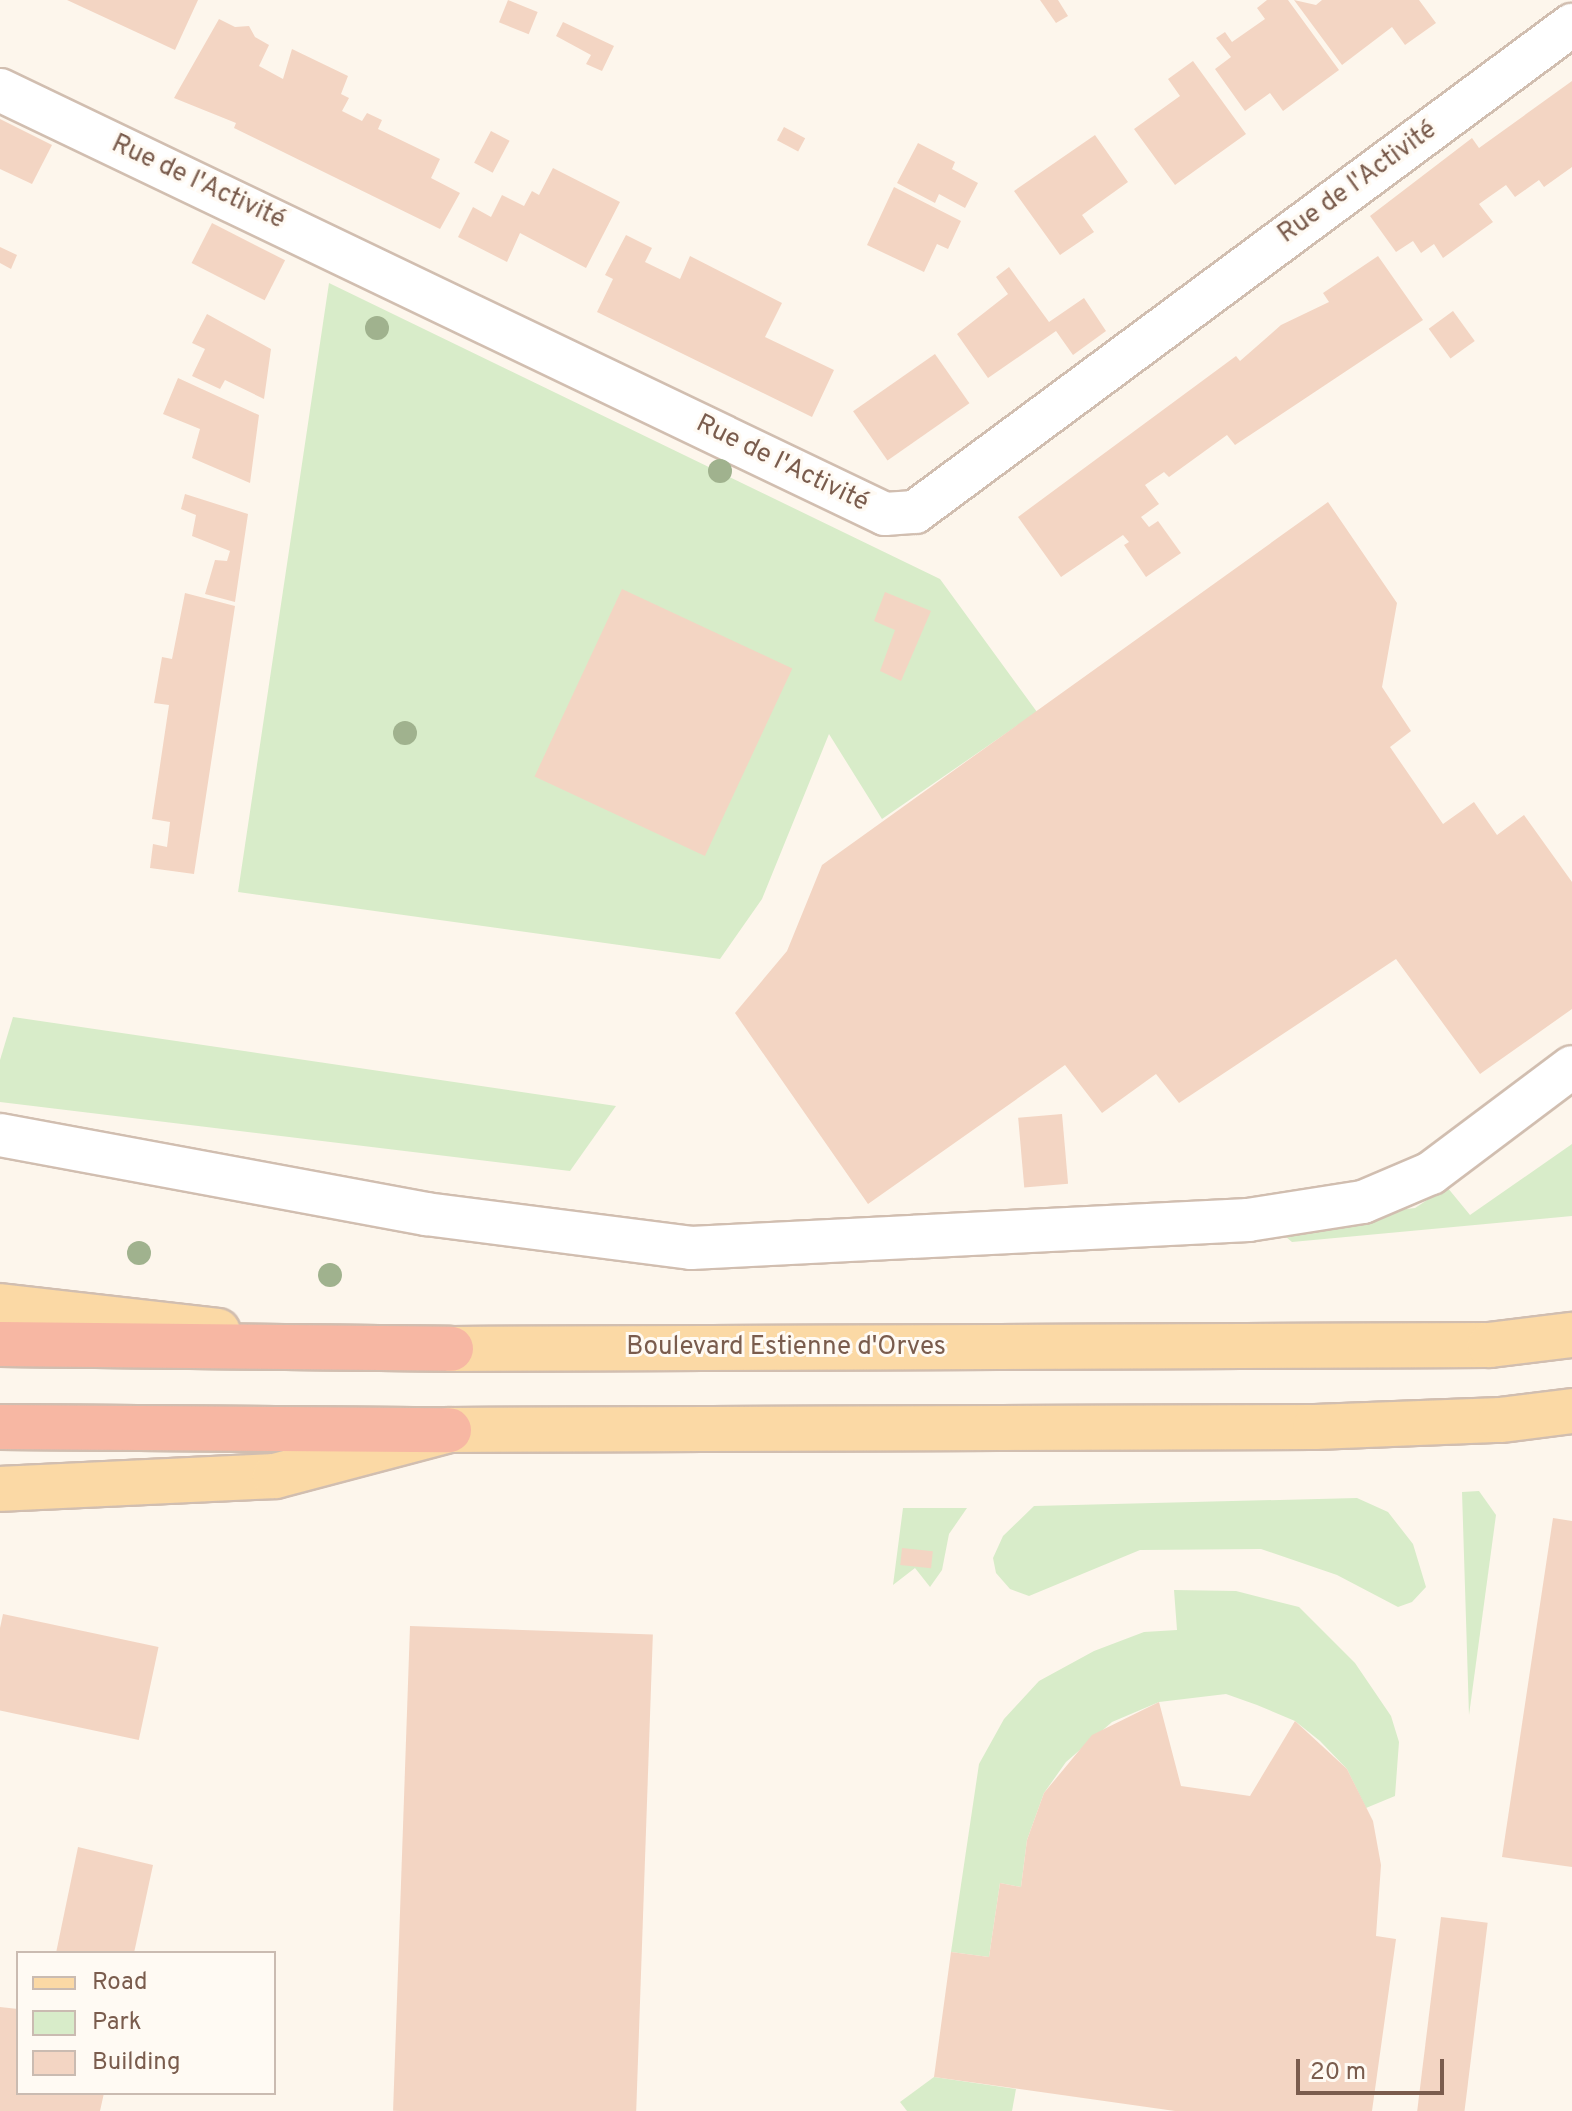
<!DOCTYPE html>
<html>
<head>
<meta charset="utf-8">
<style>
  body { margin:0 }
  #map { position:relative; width:1572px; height:2111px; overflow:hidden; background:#fdf6ec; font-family:Overpass,sans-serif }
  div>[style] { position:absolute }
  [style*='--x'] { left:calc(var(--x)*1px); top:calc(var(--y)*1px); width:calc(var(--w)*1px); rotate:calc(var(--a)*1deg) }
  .green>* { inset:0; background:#d8ecc9 }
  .building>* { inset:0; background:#f3d5c3; transform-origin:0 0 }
  .roads { filter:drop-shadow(2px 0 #d1beb0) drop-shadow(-2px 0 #d1beb0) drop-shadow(0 2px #d1beb0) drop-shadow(0 -2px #d1beb0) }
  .street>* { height:42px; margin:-21px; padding:0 21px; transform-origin:21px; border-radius:21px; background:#fff }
  .primary>* { height:44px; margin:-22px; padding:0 22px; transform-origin:22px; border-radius:22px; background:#fbd9a5 }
  .highway>* { height:44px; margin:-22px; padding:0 22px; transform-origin:22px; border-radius:22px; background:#f7b7a3 }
  .trees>* { width:24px; height:24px; margin:-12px; border-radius:50%; background:#a0b28e }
  span { translate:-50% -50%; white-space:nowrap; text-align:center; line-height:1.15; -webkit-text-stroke:6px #fffaf3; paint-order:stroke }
  .street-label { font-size:26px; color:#7a5c4d }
  .legend { position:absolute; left:16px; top:1951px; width:260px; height:144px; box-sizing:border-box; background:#fffaf3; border:2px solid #cabbb1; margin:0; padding:10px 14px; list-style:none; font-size:24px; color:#7a5c4d }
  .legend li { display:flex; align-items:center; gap:16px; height:40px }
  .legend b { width:40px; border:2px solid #cabbb1 }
  .scale { position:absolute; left:1296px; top:2059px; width:148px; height:36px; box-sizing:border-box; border:4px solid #7a5c4d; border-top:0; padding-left:10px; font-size:24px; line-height:28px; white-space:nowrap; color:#7a5c4d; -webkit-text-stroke:6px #fffaf3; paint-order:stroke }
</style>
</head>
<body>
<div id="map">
  <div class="green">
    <i style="clip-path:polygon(329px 283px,940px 579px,1037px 712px,882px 819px,829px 734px,762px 899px,720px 959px,238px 892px)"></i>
    <i style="clip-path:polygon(13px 1017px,616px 1106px,570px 1171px,0 1102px,0 1060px)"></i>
    <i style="clip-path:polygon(1572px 1144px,1572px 1216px,1292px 1242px,1280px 1232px,1331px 1218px,1415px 1208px,1447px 1187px,1470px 1215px)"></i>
    <i style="clip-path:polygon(1479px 1491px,1496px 1515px,1469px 1715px,1462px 1492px)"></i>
    <i style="clip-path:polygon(1357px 1498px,1388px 1512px,1413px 1544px,1426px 1587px,1412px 1602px,1398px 1607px,1337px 1575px,1261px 1549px,1140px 1550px,1029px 1596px,1010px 1589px,996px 1573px,993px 1558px,1003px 1536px,1034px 1506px)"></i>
    <i style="clip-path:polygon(903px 1508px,967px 1508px,949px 1534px,942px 1570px,930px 1587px,915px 1568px,893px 1585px)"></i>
    <i style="clip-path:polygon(1174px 1590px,1236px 1591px,1299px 1607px,1355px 1663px,1391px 1716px,1399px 1742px,1395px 1796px,1366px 1808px,1347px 1769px,1320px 1741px,1295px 1721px,1257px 1705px,1226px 1694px,1159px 1702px,1112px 1722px,1066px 1762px,1044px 1793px,1027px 1840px,1021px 1887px,1000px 1883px,989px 1957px,951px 1952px,979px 1764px,1004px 1719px,1039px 1681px,1094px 1651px,1144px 1632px,1177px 1630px)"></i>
    <i style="clip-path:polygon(934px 2077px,1016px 2089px,1012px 2111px,907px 2111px,900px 2102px)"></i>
  </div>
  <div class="building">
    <i style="clip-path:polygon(67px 0,198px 0,175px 50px)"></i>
    <i style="left:508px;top:0;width:32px;height:24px;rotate:22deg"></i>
    <i style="clip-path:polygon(1040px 0,1058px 0,1068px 16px,1056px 23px)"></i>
    <i style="clip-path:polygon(1267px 0,1288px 0,1339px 70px,1283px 111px,1270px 93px,1245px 111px,1215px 69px,1231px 57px,1216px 38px,1225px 32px,1232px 42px,1265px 19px,1257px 8px)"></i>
    <i style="clip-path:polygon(1294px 0,1316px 5px,1322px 0,1419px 0,1436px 23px,1405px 45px,1392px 27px,1342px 65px)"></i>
    <i style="clip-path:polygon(219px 19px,235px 27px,249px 26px,255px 37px,269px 45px,259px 66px,283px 79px,292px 49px,348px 76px,341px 94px,349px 98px,342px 111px,362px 121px,367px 113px,382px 120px,378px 129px,440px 159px,431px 178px,460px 193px,440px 229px,234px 128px,236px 123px,174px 98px)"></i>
    <i style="clip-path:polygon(563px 22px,614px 46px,602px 71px,586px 64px,591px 55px,556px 36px)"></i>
    <i style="clip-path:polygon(1193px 61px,1246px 134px,1175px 185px,1134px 129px,1180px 96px,1168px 79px)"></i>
    <i style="clip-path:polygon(1572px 81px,1572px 167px,1544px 187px,1539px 180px,1515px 197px,1506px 185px,1479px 204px,1493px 222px,1443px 258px,1434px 244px,1421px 253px,1413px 241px,1396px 252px,1370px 216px,1472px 138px,1479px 148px)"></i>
    <i style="clip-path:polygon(0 119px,52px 145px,32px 184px,0 169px)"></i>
    <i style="left:784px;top:127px;width:24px;height:15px;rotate:28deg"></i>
    <i style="left:491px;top:131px;width:21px;height:36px;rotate:28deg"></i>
    <i style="clip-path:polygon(1095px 135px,1128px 182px,1082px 215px,1094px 232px,1060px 255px,1014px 191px)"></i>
    <i style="clip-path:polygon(918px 143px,955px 162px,952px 169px,978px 183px,965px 208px,939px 194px,935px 203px,897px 183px)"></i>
    <i style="clip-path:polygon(553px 168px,620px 202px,586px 268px,520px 233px,507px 262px,458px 237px,473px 207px,491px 217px,502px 195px,524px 206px,532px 191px,539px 195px)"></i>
    <i style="clip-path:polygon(894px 187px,961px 221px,948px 249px,937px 244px,924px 272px,867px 245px)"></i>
    <i style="left:212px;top:223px;width:82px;height:45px;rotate:27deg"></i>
    <i style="clip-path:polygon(626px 235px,652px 248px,645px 262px,680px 279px,690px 256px,782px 303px,765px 337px,834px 370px,812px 417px,597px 312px,613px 279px,605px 275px)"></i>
    <i style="clip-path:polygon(0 247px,17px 255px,11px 269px,0 263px)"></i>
    <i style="clip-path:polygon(1378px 256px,1423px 320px,1235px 445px,1227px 435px,1169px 477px,1164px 472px,1145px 485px,1159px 504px,1141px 517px,1149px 527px,1158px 521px,1181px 553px,1146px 577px,1124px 545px,1129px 542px,1123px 535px,1061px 577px,1018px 517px,1236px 356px,1240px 361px,1281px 325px,1329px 302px,1323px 293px)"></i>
    <i style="clip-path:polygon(1009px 267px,1049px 322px,1084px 298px,1106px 331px,1073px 355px,1056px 331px,988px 378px,957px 334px,1008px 294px,996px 277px)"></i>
    <i style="left:1453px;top:311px;width:37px;height:30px;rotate:54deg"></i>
    <i style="clip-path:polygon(207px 314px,271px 349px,264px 399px,225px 380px,220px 389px,192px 376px,205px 349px,192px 343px)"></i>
    <i style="left:935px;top:354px;width:60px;height:100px;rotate:55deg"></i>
    <i style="clip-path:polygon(178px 378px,259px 415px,250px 483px,192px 458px,200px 429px,163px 414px)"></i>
    <i style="clip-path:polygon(185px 494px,248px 514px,235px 602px,205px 594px,215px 560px,227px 561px,230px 551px,192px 536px,196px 515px,181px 509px)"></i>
    <i style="clip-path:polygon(1328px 502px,1397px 603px,1382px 687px,1411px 731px,1390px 747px,1443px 824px,1474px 802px,1497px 835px,1524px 815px,1572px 882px,1572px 1009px,1480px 1074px,1396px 959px,1179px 1103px,1156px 1074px,1102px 1113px,1065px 1065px,868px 1204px,735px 1013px,787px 951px,822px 865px)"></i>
    <i style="left:622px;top:589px;width:188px;height:207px;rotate:25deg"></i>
    <i style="clip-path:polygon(885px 592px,931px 611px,901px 681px,880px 671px,895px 630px,874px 621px)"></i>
    <i style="clip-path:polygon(185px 593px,235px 606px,194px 874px,150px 868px,153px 844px,167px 847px,170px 822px,152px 819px,169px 705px,154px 703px,162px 657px,172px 659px)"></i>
    <i style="left:1062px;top:1114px;width:70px;height:44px;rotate:85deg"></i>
    <i style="clip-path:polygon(1553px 1518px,1572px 1521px,1572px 1867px,1502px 1857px)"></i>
    <i style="left:902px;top:1548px;width:31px;height:17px;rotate:6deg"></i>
    <i style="left:3px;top:1614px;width:159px;height:95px;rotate:12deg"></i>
    <i style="left:410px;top:1626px;width:243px;height:485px;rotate:2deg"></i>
    <i style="clip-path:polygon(1159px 1702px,1181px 1786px,1250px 1796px,1295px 1721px,1347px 1769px,1373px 1821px,1381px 1865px,1376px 1936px,1396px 1939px,1372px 2111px,1175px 2111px,934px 2077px,951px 1952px,989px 1957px,1000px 1883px,1021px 1887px,1027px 1840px,1044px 1793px,1092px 1735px)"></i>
    <i style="clip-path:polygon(78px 1847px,153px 1865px,134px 1953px,56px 1953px)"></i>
    <i style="left:1441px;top:1917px;width:47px;height:196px;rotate:7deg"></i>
    <i style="clip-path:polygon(0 2007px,18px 2009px,18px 2093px,104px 2093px,100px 2111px,0 2111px)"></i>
  </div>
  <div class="roads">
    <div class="street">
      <i style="--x:0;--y:90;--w:981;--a:25.6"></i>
      <i style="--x:885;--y:514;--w:30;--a:-4"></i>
      <i style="--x:915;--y:512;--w:818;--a:-36.55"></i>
      <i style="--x:0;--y:1135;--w:433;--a:10.5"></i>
      <i style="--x:426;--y:1214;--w:267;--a:7.3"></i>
      <i style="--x:691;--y:1248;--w:558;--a:-2.88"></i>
      <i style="--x:1248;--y:1220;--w:116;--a:-8.9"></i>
      <i style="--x:1363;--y:1202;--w:74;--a:-23.1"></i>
      <i style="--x:1431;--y:1173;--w:176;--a:-36.9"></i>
    </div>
    <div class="primary">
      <i style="--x:0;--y:1306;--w:219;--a:6.5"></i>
      <i style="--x:451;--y:1349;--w:1039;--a:-0.22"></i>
      <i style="--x:1490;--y:1345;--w:83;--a:-7"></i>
      <i style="--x:0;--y:1489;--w:275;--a:-2.7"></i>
      <i style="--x:275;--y:1476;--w:180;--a:-14.8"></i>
      <i style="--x:449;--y:1430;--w:866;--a:-0.2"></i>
      <i style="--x:1315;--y:1427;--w:186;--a:-2.2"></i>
      <i style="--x:1501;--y:1420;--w:72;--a:-7.2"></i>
    </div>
    <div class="highway">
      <i style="--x:0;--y:1344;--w:451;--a:0.6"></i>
      <i style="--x:0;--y:1427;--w:449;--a:0.4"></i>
    </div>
  </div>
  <div class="trees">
    <i style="left:377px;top:328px"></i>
    <i style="left:720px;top:471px"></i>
    <i style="left:405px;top:733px"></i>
    <i style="left:139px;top:1253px"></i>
    <i style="left:330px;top:1275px"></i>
  </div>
  <div class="street-label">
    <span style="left:198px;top:183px;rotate:25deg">Rue de l'Activité</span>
    <span style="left:1358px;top:183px;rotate:-36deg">Rue de l'Activité</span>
    <span style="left:782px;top:464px;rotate:26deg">Rue de l'Activité</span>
    <span style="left:786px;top:1348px">Boulevard Estienne d'Orves</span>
  </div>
  <ul class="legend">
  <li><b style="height:10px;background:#fbd9a5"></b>Road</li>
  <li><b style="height:22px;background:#d8ecc9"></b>Park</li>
  <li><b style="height:22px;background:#f3d5c3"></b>Building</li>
  </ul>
  <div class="scale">20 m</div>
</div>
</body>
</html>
